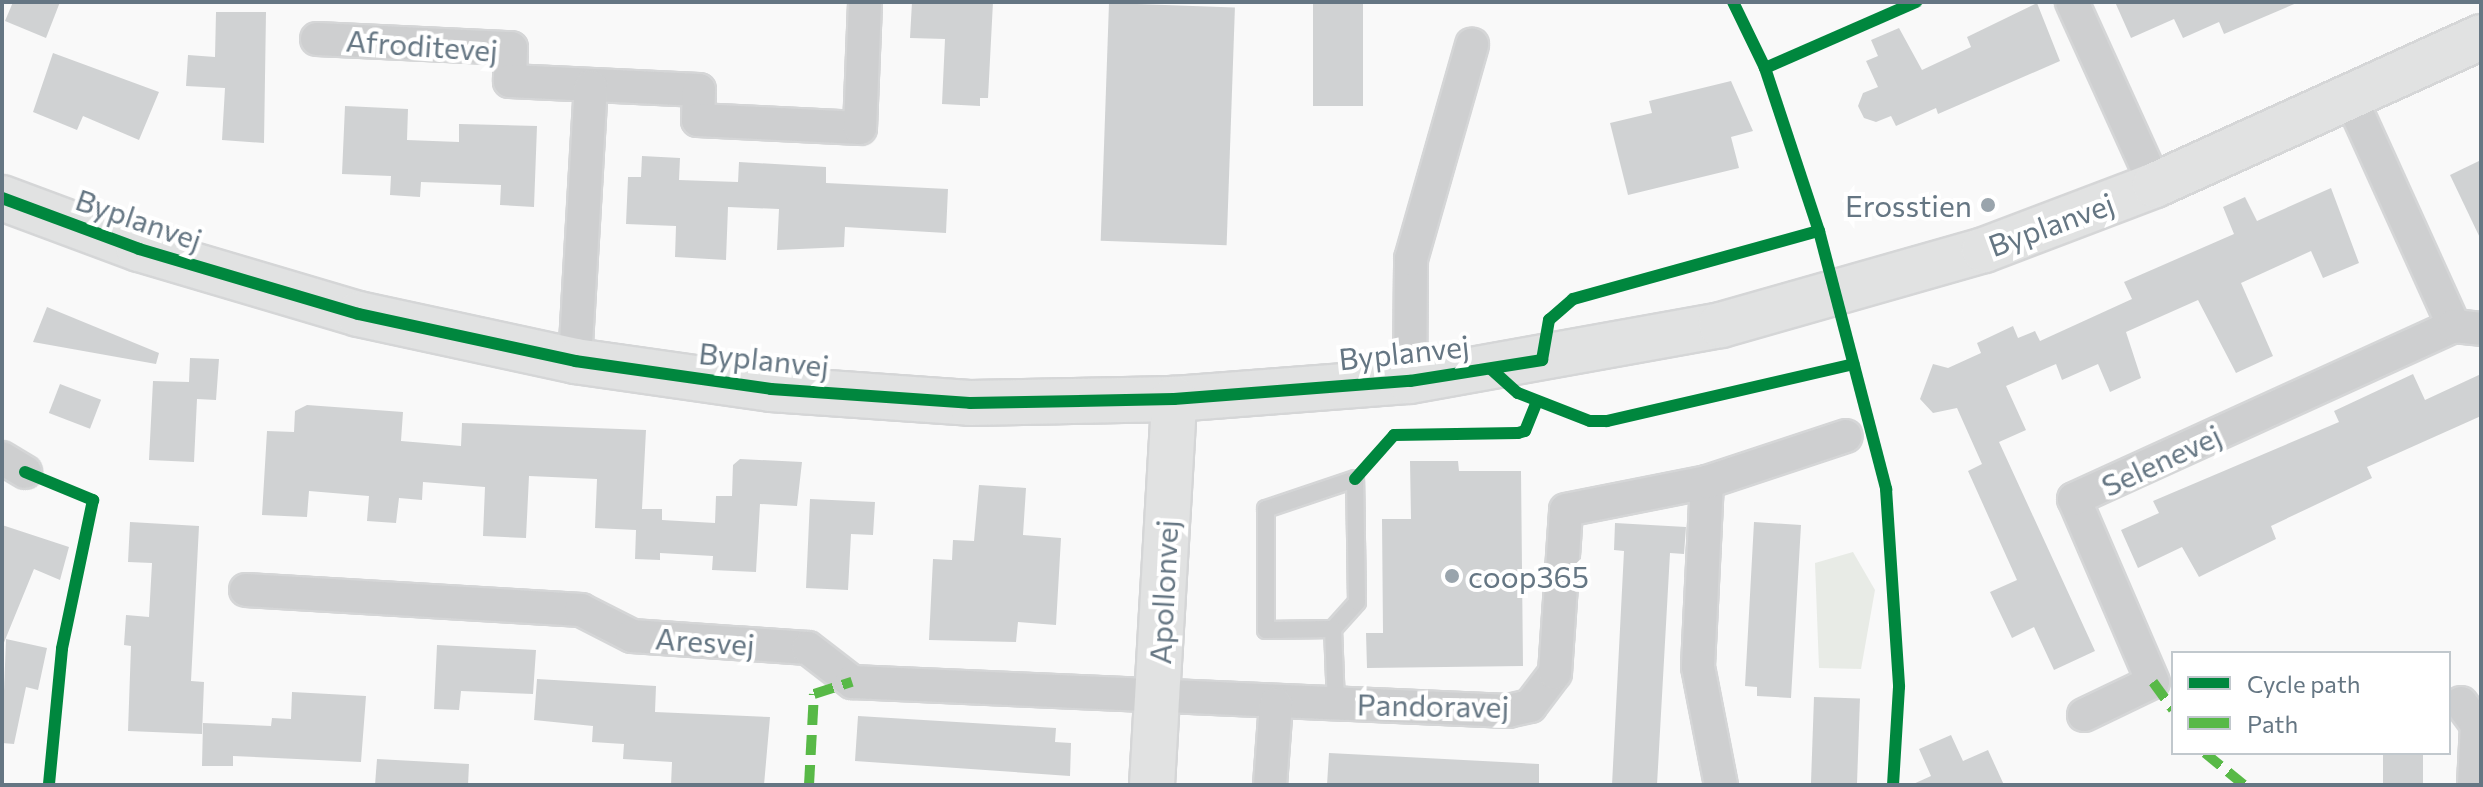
<!DOCTYPE html>
<html>
<head>
<meta charset="utf-8">
<style>
  body { margin:0 }
  #map { position:relative; width:2483px; height:787px; overflow:hidden; background:#f9f9f9; font-family:Commissioner,sans-serif }
  div>[style] { position:absolute }
  [style*='--x'] { left:calc(var(--x)*1px); top:calc(var(--y)*1px); width:calc(var(--w)*1px); rotate:calc(var(--a)*1deg) }
  .green>* { inset:0; background:#e8ebe6 }
  .building>* { inset:0; background:#d0d2d3; transform-origin:0 0 }
  .roads { filter:drop-shadow(2px 0 #d5d6d7) drop-shadow(-2px 0 #d5d6d7) drop-shadow(0 2px #d5d6d7) drop-shadow(0 -2px #d5d6d7) }
  .lane>* { height:16px; margin:-8px; padding:0 8px; transform-origin:8px; border-radius:8px; background:#cecfd0 }
  .street>* { height:32px; margin:-16px; padding:0 16px; transform-origin:16px; border-radius:16px; background:#cecfd0 }
  .secondary>* { height:44px; margin:-22px; padding:0 22px; transform-origin:22px; border-radius:22px; background:#e1e2e2 }
  .quiet>* { height:10px; margin-top:-5px; transform-origin:0; background:repeating-linear-gradient(90deg,#58b947 0 20px,transparent 0 30px) }
  .cycleway>* { height:12px; margin:-6px; padding:0 6px; transform-origin:6px; border-radius:6px; background:#00873e }
  .dots>* { width:22px; height:22px; translate:-50% -50%; box-sizing:border-box; border:4px solid #fff; border-radius:50% }
  span { translate:-50% -50%; white-space:nowrap; text-align:center; line-height:1.15; -webkit-text-stroke:8px #fff; paint-order:stroke }
  .street-label { font-size:30px; color:#657683 }
  .poi-label { font-size:30px; color:#657683 }
  .right { translate:-100% -50%; text-align:right }
  .left { translate:0 -50%; text-align:left }
  .frame { position:absolute; inset:0; border:4px solid #657683; pointer-events:none }
  .legend { position:absolute; left:2171px; top:651px; width:280px; height:104px; box-sizing:border-box; background:#fff; border:2px solid #c1c8cd; margin:0; padding:10px 14px; list-style:none; font-size:24px; color:#657683 }
  .legend li { display:flex; align-items:center; gap:16px; height:40px }
  .legend b { width:40px; border:2px solid #c1c8cd }
</style>
</head>
<body>
<div id="map">
  <div class="green">
    <i style="clip-path:polygon(1853px 552px,1875px 590px,1861px 669px,1819px 668px,1815px 563px)"></i>
  </div>
  <div class="building">
    <i style="clip-path:polygon(13px 2px,60px 2px,46px 38px,5px 21px)"></i>
    <i style="clip-path:polygon(912px 2px,993px 2px,988px 98px,980px 98px,980px 106px,942px 104px,945px 39px,910px 38px)"></i>
    <i style="left:1313px;top:2px;width:50px;height:104px"></i>
    <i style="clip-path:polygon(2115px 2px,2299px 2px,2224px 34px,2219px 22px,2183px 38px,2174px 19px,2131px 38px)"></i>
    <i style="left:1109px;top:3px;width:126px;height:238px;rotate:2deg"></i>
    <i style="clip-path:polygon(2037px 3px,2060px 61px,1938px 114px,1936px 108px,1896px 126px,1891px 116px,1876px 122px,1864px 118px,1858px 106px,1863px 93px,1878px 87px,1866px 61px,1878px 56px,1871px 40px,1899px 28px,1922px 70px,1971px 47px,1967px 37px)"></i>
    <i style="clip-path:polygon(216px 12px,266px 12px,264px 143px,222px 140px,225px 88px,186px 86px,188px 55px,215px 57px)"></i>
    <i style="clip-path:polygon(53px 53px,159px 92px,139px 140px,83px 116px,77px 130px,33px 112px)"></i>
    <i style="clip-path:polygon(1731px 81px,1753px 131px,1731px 137px,1739px 168px,1628px 195px,1610px 123px,1652px 113px,1649px 101px)"></i>
    <i style="clip-path:polygon(345px 106px,408px 109px,407px 140px,459px 142px,459px 124px,537px 126px,534px 207px,500px 205px,501px 185px,421px 182px,420px 197px,390px 195px,391px 176px,342px 174px)"></i>
    <i style="clip-path:polygon(642px 156px,680px 158px,679px 180px,738px 182px,739px 162px,826px 167px,826px 183px,948px 189px,946px 233px,845px 227px,844px 247px,777px 250px,779px 209px,728px 207px,726px 260px,675px 257px,676px 226px,626px 224px,628px 177px,641px 177px)"></i>
    <i style="clip-path:polygon(2481px 160px,2481px 240px,2450px 175px)"></i>
    <i style="clip-path:polygon(2331px 188px,2359px 263px,2323px 278px,2311px 251px,2241px 283px,2273px 356px,2236px 373px,2198px 300px,2126px 332px,2141px 378px,2110px 392px,2098px 364px,2062px 380px,2056px 364px,2006px 386px,2026px 430px,1999px 442px,2095px 651px,2054px 670px,2034px 627px,2012px 638px,1990px 592px,2017px 580px,1968px 471px,1982px 464px,1957px 408px,1933px 413px,1920px 399px,1933px 364px,1948px 368px,1981px 353px,1977px 343px,2013px 326px,2018px 338px,2035px 331px,2040px 341px,2132px 299px,2124px 282px,2234px 234px,2223px 207px,2245px 197px,2257px 221px)"></i>
    <i style="clip-path:polygon(47px 307px,159px 353px,156px 364px,33px 342px)"></i>
    <i style="clip-path:polygon(190px 358px,219px 359px,216px 400px,197px 399px,194px 462px,149px 460px,153px 381px,189px 382px)"></i>
    <i style="clip-path:polygon(2413px 374px,2425px 400px,2481px 374px,2481px 416px,2367px 467px,2372px 478px,2271px 526px,2276px 539px,2199px 577px,2182px 547px,2138px 568px,2121px 530px,2159px 513px,2153px 501px,2339px 422px,2334px 411px)"></i>
    <i style="left:60px;top:384px;width:44px;height:31px;rotate:21deg"></i>
    <i style="clip-path:polygon(307px 405px,403px 412px,401px 441px,461px 446px,462px 423px,646px 430px,642px 509px,662px 509px,662px 520px,715px 523px,716px 496px,732px 496px,733px 465px,740px 459px,802px 462px,797px 506px,760px 504px,756px 572px,712px 570px,713px 556px,660px 553px,660px 560px,635px 559px,636px 530px,595px 528px,597px 479px,529px 476px,526px 538px,483px 536px,485px 487px,423px 482px,422px 500px,399px 498px,396px 523px,367px 521px,369px 496px,309px 491px,307px 517px,262px 515px,267px 431px,294px 432px,295px 411px)"></i>
    <i style="clip-path:polygon(1410px 461px,1458px 461px,1459px 471px,1521px 471px,1523px 666px,1367px 668px,1366px 633px,1383px 633px,1382px 519px,1411px 519px)"></i>
    <i style="clip-path:polygon(979px 485px,1026px 488px,1023px 535px,1061px 538px,1056px 625px,1018px 622px,1016px 642px,929px 640px,933px 559px,952px 560px,953px 540px,974px 541px)"></i>
    <i style="clip-path:polygon(810px 499px,875px 502px,873px 535px,851px 534px,848px 590px,806px 588px)"></i>
    <i style="clip-path:polygon(130px 522px,199px 526px,191px 681px,204px 682px,202px 734px,128px 731px,131px 646px,124px 645px,126px 615px,149px 617px,152px 563px,128px 562px)"></i>
    <i style="clip-path:polygon(1754px 522px,1801px 525px,1791px 698px,1757px 696px,1757px 687px,1745px 686px)"></i>
    <i style="clip-path:polygon(1615px 523px,1686px 527px,1684px 554px,1670px 553px,1657px 785px,1612px 785px,1624px 551px,1614px 550px)"></i>
    <i style="clip-path:polygon(2px 525px,69px 547px,60px 580px,34px 569px,3px 645px)"></i>
    <i style="clip-path:polygon(6px 639px,47px 648px,38px 690px,26px 687px,14px 744px,2px 743px)"></i>
    <i style="clip-path:polygon(437px 645px,536px 650px,533px 694px,461px 691px,459px 710px,434px 709px)"></i>
    <i style="clip-path:polygon(537px 679px,656px 686px,655px 712px,770px 717px,764px 785px,671px 785px,672px 762px,623px 759px,624px 744px,592px 742px,593px 726px,534px 720px)"></i>
    <i style="clip-path:polygon(292px 692px,366px 696px,361px 762px,233px 756px,233px 766px,202px 766px,203px 723px,271px 726px,272px 718px,291px 719px)"></i>
    <i style="left:1814px;top:697px;width:46px;height:88px;rotate:2deg"></i>
    <i style="clip-path:polygon(858px 716px,1056px 728px,1055px 742px,1071px 743px,1070px 776px,855px 761px)"></i>
    <i style="clip-path:polygon(1951px 735px,1963px 761px,1988px 750px,2004px 785px,1911px 785px,1931px 776px,1919px 749px)"></i>
    <i style="clip-path:polygon(1329px 753px,1539px 764px,1539px 785px,1327px 785px)"></i>
    <i style="left:2383px;top:753px;width:40px;height:32px"></i>
    <i style="clip-path:polygon(377px 759px,469px 764px,468px 785px,375px 785px)"></i>
  </div>
  <div class="roads">
    <div class="lane">
      <i style="--x:1333;--y:629;--w:36;--a:-48"></i>
      <i style="--x:1357;--y:602;--w:123;--a:-90.9"></i>
      <i style="--x:1355;--y:479;--w:94;--a:161.4"></i>
      <i style="--x:1266;--y:509;--w:121;--a:90"></i>
      <i style="--x:1266;--y:630;--w:67;--a:-0.9"></i>
      <i style="--x:1333;--y:629;--w:74;--a:87.7"></i>
    </div>
    <div class="street">
      <i style="--x:2072;--y:2;--w:201;--a:65.6"></i>
      <i style="--x:317;--y:39;--w:194;--a:2.7"></i>
      <i style="--x:511;--y:48;--w:33;--a:92"></i>
      <i style="--x:510;--y:81;--w:189;--a:2.7"></i>
      <i style="--x:699;--y:90;--w:30;--a:92"></i>
      <i style="--x:698;--y:120;--w:162;--a:2.8"></i>
      <i style="--x:860;--y:128;--w:126;--a:-87.7"></i>
      <i style="--x:2350;--y:97;--w:252;--a:65.6"></i>
      <i style="--x:575;--y:361;--w:275;--a:-86.7"></i>
      <i style="--x:1410;--y:381;--w:122;--a:-89.5"></i>
      <i style="--x:1411;--y:259;--w:223;--a:-74.1"></i>
      <i style="--x:2;--y:458;--w:27;--a:31"></i>
      <i style="--x:1707;--y:482;--w:185;--a:92.8"></i>
      <i style="--x:1698;--y:667;--w:120;--a:79"></i>
      <i style="--x:246;--y:590;--w:336;--a:3.4"></i>
      <i style="--x:581;--y:610;--w:57;--a:27"></i>
      <i style="--x:632;--y:636;--w:176;--a:3.9"></i>
      <i style="--x:808;--y:648;--w:56;--a:37.7"></i>
      <i style="--x:852;--y:682;--w:657;--a:2.53"></i>
      <i style="--x:1508;--y:711;--w:23;--a:-13"></i>
      <i style="--x:1530;--y:706;--w:41;--a:-52.9"></i>
      <i style="--x:1555;--y:673;--w:163;--a:-86.1"></i>
      <i style="--x:1566;--y:510;--w:144;--a:-11.2"></i>
      <i style="--x:1707;--y:482;--w:146;--a:-18.3"></i>
      <i style="--x:2461;--y:703;--w:27;--a:54"></i>
      <i style="--x:2477;--y:725;--w:60;--a:92.9"></i>
      <i style="--x:2084;--y:715;--w:76;--a:-25.6"></i>
      <i style="--x:2153;--y:682;--w:199;--a:-113.3"></i>
      <i style="--x:2074;--y:499;--w:418;--a:-24.5"></i>
      <i style="--x:2454;--y:326;--w:27;--a:6"></i>
      <i style="--x:1270;--y:785;--w:81;--a:-85.8"></i>
    </div>
    <div class="secondary">
      <i style="--x:2;--y:198;--w:146;--a:20.4"></i>
      <i style="--x:139;--y:249;--w:228;--a:16.5"></i>
      <i style="--x:358;--y:314;--w:222;--a:12.2"></i>
      <i style="--x:575;--y:361;--w:198;--a:8.1"></i>
      <i style="--x:771;--y:389;--w:199;--a:4"></i>
      <i style="--x:970;--y:403;--w:204;--a:-1.1"></i>
      <i style="--x:1174;--y:399;--w:237;--a:-4.4"></i>
      <i style="--x:1410;--y:381;--w:316;--a:-10.2"></i>
      <i style="--x:1721;--y:325;--w:273;--a:-15.9"></i>
      <i style="--x:1984;--y:250;--w:183;--a:-20.8"></i>
      <i style="--x:2155;--y:185;--w:358;--a:-24.4"></i>
      <i style="--x:1152;--y:785;--w:387;--a:-86.7"></i>
    </div>
  </div>
  <div class="quiet">
    <i style="--x:2153;--y:682;--w:34;--a:54"></i>
    <i style="--x:2205;--y:753;--w:50;--a:39.4"></i>
    <i style="--x:809;--y:785;--w:91;--a:-86.9"></i>
    <i style="--x:814;--y:694;--w:40;--a:-18"></i>
  </div>
  <div class="cycleway">
    <i style="--x:1733;--y:2;--w:73;--a:64.1"></i>
    <i style="--x:1765;--y:68;--w:172;--a:71.7"></i>
    <i style="--x:1819;--y:231;--w:267;--a:75.4"></i>
    <i style="--x:1886;--y:489;--w:198;--a:86.2"></i>
    <i style="--x:1899;--y:687;--w:98;--a:93.5"></i>
    <i style="--x:1765;--y:68;--w:165;--a:-23.6"></i>
    <i style="--x:2;--y:198;--w:146;--a:20.4"></i>
    <i style="--x:139;--y:249;--w:228;--a:16.5"></i>
    <i style="--x:358;--y:314;--w:222;--a:12.2"></i>
    <i style="--x:575;--y:361;--w:198;--a:8.1"></i>
    <i style="--x:771;--y:389;--w:199;--a:4"></i>
    <i style="--x:970;--y:403;--w:204;--a:-1.1"></i>
    <i style="--x:1174;--y:399;--w:237;--a:-4.4"></i>
    <i style="--x:1410;--y:381;--w:134;--a:-9"></i>
    <i style="--x:1542;--y:360;--w:41;--a:-80.1"></i>
    <i style="--x:1549;--y:320;--w:32;--a:-41"></i>
    <i style="--x:1573;--y:299;--w:255;--a:-15.5"></i>
    <i style="--x:1491;--y:369;--w:36;--a:42"></i>
    <i style="--x:1518;--y:393;--w:77;--a:21.3"></i>
    <i style="--x:1590;--y:421;--w:17;--a:0"></i>
    <i style="--x:1607;--y:421;--w:253;--a:-13"></i>
    <i style="--x:25;--y:472;--w:74;--a:22.4"></i>
    <i style="--x:93;--y:500;--w:152;--a:101.8"></i>
    <i style="--x:62;--y:649;--w:137;--a:95.5"></i>
    <i style="--x:1355;--y:479;--w:59;--a:-48.4"></i>
    <i style="--x:1394;--y:435;--w:124;--a:-0.9"></i>
    <i style="--x:1518;--y:433;--w:7;--a:-16"></i>
    <i style="--x:1525;--y:431;--w:32;--a:-68"></i>
  </div>
  <div class="dots">
    <i style="left:1988px;top:205px;background:#99a4ac"></i>
    <i style="left:1452px;top:576px;background:#99a4ac"></i>
  </div>
  <div class="street-label">
    <span style="left:422px;top:45px;rotate:4deg">Afroditevej</span>
    <span style="left:139px;top:219px;rotate:19deg">Byplanvej</span>
    <span style="left:2051px;top:224px;rotate:-20deg">Byplanvej</span>
    <span style="left:1404px;top:352px;rotate:-6deg">Byplanvej</span>
    <span style="left:764px;top:359px;rotate:6deg">Byplanvej</span>
    <span style="left:2161px;top:460px;rotate:-25deg">Selenevej</span>
    <span style="left:1163px;top:592px;rotate:-87deg">Apollonvej</span>
    <span style="left:705px;top:641px;rotate:4deg">Aresvej</span>
    <span style="left:1433px;top:705px;rotate:1deg">Pandoravej</span>
  </div>
  <div class="poi-label">
    <span class="right" style="left:1972px;top:205px">Erosstien</span>
    <span class="left" style="left:1468px;top:576px">coop365</span>
  </div>
  <div class="frame"></div>
  <ul class="legend">
  <li><b style="height:10px;background:#00873e"></b>Cycle path</li>
  <li><b style="height:10px;background:#58b947"></b>Path</li>
  </ul>
</div>
</body>
</html>
